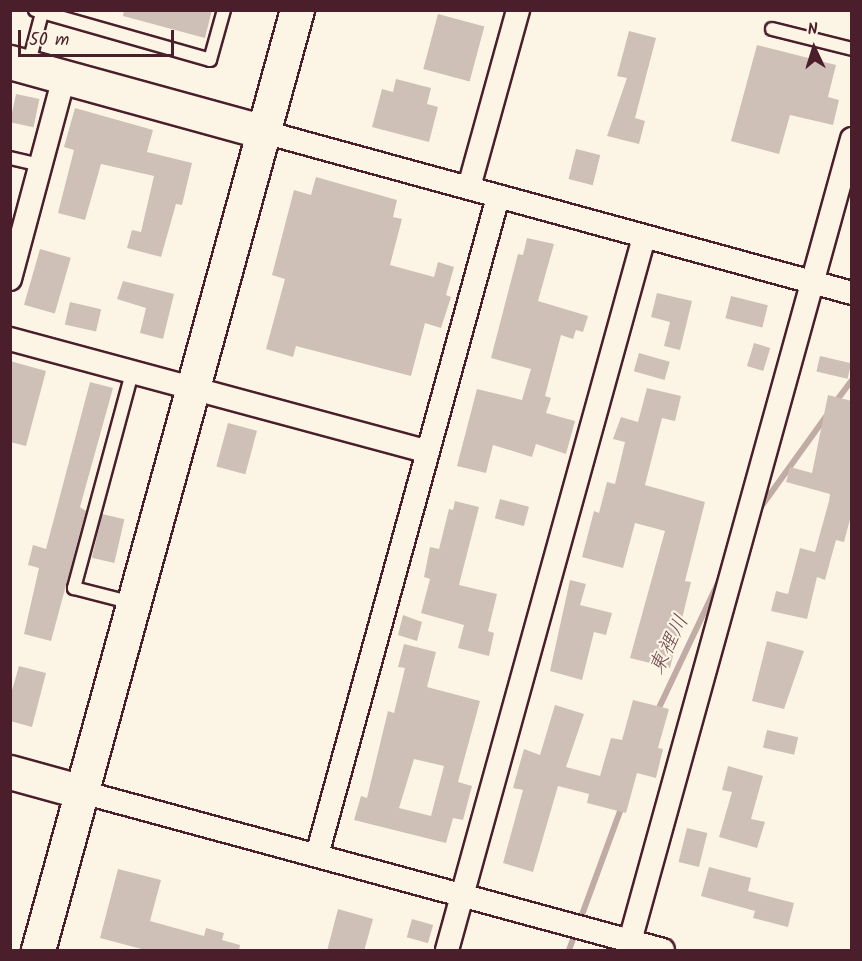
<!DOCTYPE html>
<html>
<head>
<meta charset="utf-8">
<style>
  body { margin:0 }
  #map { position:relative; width:862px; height:961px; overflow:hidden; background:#fcf5e5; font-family:Kalam,"Klee One",sans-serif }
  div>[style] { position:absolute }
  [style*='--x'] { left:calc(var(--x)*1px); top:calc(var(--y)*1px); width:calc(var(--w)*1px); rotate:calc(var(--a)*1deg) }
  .stream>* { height:6px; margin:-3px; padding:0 3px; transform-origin:3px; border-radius:3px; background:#c0aca5 }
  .building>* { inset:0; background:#cfc0b7; transform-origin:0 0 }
  .roads { filter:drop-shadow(2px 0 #4a1f2b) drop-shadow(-2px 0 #4a1f2b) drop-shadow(0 2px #4a1f2b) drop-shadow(0 -2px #4a1f2b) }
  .lane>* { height:12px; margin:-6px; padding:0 6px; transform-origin:6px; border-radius:6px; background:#fcf5e5 }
  .street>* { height:22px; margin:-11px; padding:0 11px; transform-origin:11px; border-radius:11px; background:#fcf5e5 }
  .secondary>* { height:33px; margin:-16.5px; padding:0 16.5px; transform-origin:16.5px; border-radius:16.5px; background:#fcf5e5 }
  span { translate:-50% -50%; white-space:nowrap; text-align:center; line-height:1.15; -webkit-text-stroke:4.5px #fcf5e5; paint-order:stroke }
  .water-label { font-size:21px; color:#6d4950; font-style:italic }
  .frame { position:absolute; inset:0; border:12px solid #4a1f2b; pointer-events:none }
  .north { position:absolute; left:784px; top:18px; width:60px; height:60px; -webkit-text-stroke:4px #fcf5e5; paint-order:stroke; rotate:356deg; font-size:16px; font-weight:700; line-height:24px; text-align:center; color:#4a1f2b }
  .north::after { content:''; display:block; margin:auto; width:21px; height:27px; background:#4a1f2b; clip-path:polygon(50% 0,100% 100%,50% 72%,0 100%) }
  .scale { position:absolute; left:18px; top:30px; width:156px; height:27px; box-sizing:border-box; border:3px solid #4a1f2b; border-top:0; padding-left:8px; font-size:18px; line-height:21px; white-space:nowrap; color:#4a1f2b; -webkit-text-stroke:4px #fcf5e5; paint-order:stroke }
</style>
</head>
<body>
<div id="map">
  <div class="stream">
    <i style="--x:834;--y:404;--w:30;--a:-53"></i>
    <i style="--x:758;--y:511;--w:118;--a:-54.3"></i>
    <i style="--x:657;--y:712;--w:143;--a:-64.7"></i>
    <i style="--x:569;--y:950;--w:153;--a:-69.8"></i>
  </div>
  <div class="building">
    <i style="clip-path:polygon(124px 10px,212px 10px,205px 38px,123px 16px)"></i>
    <i style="left:438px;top:14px;width:48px;height:57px;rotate:15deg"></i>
    <i style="clip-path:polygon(629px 31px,656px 38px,635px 118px,645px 121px,639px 144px,607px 136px,627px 78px,617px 76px)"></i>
    <i style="clip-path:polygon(757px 45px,836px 65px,828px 97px,839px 100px,833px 125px,790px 115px,779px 154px,731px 141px)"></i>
    <i style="clip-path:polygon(396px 79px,431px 88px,427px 104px,438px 107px,429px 142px,372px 127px,382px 89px,393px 92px)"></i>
    <i style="left:16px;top:94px;width:24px;height:29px;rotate:12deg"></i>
    <i style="clip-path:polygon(75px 108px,153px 130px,147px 152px,192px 163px,182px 205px,176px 204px,161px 257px,127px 248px,132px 230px,141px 232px,154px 176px,101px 164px,85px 220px,58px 213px,74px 150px,64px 147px)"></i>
    <i style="left:576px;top:149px;width:25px;height:31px;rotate:14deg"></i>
    <i style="clip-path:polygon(316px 177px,397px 200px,393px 217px,402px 219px,390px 265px,434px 277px,438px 262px,454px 267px,446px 295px,451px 297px,441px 328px,425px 323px,411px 376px,296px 346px,293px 357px,266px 349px,285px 279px,272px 275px,294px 190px,311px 195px)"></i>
    <i style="clip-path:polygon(527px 238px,554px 244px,538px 301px,588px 316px,583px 332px,576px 330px,573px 339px,561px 335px,545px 396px,551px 398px,546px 413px,575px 421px,566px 454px,536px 444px,532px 457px,493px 445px,486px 473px,457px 466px,477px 389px,522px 400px,531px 369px,491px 358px,518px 254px,523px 255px)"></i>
    <i style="left:40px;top:249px;width:32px;height:58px;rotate:16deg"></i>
    <i style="clip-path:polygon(123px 281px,174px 294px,163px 339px,140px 333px,146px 308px,117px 299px)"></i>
    <i style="clip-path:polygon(657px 293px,692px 301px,680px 350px,664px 346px,670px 322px,651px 317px)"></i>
    <i style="left:731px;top:296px;width:38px;height:23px;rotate:14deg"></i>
    <i style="left:70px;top:302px;width:32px;height:23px;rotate:13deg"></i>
    <i style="left:754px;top:343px;width:17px;height:24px;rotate:17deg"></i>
    <i style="left:639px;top:353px;width:32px;height:19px;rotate:16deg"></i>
    <i style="left:820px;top:356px;width:32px;height:16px;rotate:13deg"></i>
    <i style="clip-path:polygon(10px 361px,46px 371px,26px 446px,10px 442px)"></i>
    <i style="clip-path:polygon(90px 382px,113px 388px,80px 507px,86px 511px,51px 641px,24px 634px,39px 568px,28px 565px,33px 545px,46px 549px)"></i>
    <i style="clip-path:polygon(647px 388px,681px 396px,675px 421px,662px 418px,645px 485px,705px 502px,685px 581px,691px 582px,670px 668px,630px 658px,665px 531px,635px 523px,623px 568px,582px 557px,594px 511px,599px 513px,607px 482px,615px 484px,625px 442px,613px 439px,621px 417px,638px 422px)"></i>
    <i style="clip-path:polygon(828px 395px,852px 401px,852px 512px,844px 542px,836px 540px,825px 580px,817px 577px,807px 619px,771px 611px,776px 591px,788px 594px,800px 548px,815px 552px,829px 501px,830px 494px,786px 482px,790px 467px,812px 473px)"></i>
    <i style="left:228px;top:423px;width:30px;height:45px;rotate:15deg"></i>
    <i style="left:500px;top:499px;width:30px;height:20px;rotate:15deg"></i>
    <i style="clip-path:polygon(455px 501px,479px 507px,459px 585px,497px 594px,488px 631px,494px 633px,489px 656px,458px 648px,464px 625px,421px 613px,430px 579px,424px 577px,430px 547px,439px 549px,449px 509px,453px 510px)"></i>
    <i style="left:102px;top:514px;width:23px;height:45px;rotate:13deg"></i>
    <i style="clip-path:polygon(570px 580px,586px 584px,580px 605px,612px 613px,606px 635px,594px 632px,582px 680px,550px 671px)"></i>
    <i style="clip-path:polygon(403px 615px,422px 622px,417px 641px,398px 635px)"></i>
    <i style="clip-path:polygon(767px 641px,804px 651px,784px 709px,752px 701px)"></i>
    <i style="clip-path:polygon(evenodd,404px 644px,436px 652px,427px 687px,480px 701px,458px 782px,472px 786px,463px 820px,453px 818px,446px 843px,354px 820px,361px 796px,367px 798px,388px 711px,394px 713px,405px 668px,398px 667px,404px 644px,414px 759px,444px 766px,431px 816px,399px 808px,414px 759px)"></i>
    <i style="clip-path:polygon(19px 666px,46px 673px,32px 727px,10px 721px,10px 697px)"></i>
    <i style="clip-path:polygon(633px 700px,669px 709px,658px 748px,663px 749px,656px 778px,637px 773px,626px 813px,587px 803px,589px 794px,558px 786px,533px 872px,503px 863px,523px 790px,513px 788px,518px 770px,524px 749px,540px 755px,555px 705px,584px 714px,566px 767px,600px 776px,611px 738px,622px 740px)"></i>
    <i style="left:767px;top:730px;width:32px;height:18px;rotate:13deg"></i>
    <i style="clip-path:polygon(728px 766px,763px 776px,751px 819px,765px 822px,757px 848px,719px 837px,732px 792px,722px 790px)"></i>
    <i style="left:687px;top:828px;width:21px;height:35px;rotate:14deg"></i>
    <i style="clip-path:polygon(709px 867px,751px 878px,748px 891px,794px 903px,788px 927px,753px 918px,755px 911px,701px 896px)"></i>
    <i style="clip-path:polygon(118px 869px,161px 880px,150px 921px,204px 936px,206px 928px,224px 933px,222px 940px,240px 945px,239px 951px,149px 951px,100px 938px)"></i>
    <i style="clip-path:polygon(338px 909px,373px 919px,364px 951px,327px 951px)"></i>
    <i style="left:412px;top:919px;width:22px;height:19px;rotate:16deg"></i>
  </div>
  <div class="roads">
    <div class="lane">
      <i style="--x:35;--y:10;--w:182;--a:15.9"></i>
      <i style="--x:210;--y:60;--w:52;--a:-74.4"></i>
      <i style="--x:772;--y:29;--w:82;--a:14"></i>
      <i style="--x:28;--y:66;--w:55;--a:-75.2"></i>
      <i style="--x:10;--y:158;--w:31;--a:13"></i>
      <i style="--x:132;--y:373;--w:223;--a:105.1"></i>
      <i style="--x:74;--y:588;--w:61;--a:14.3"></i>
    </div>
    <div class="street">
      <i style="--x:264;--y:132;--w:610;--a:15.31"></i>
      <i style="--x:469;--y:187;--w:184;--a:-74.5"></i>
      <i style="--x:10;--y:279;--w:209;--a:-75"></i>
      <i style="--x:10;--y:339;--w:431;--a:15.1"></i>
      <i style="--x:82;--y:792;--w:602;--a:15.21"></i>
      <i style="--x:317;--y:855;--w:682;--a:-74.62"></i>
      <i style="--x:630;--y:941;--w:832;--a:-74.53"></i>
      <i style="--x:447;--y:950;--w:740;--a:-74.55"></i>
    </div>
    <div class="secondary">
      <i style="--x:10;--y:62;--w:263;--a:15.4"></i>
      <i style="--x:10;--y:772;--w:75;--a:15.5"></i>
      <i style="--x:38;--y:950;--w:975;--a:-74.6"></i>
    </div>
  </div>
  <div class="water-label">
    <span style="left:670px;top:645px;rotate:-64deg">東裡川</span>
  </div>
  <div class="frame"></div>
  <div class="north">N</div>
  <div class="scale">50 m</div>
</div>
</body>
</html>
